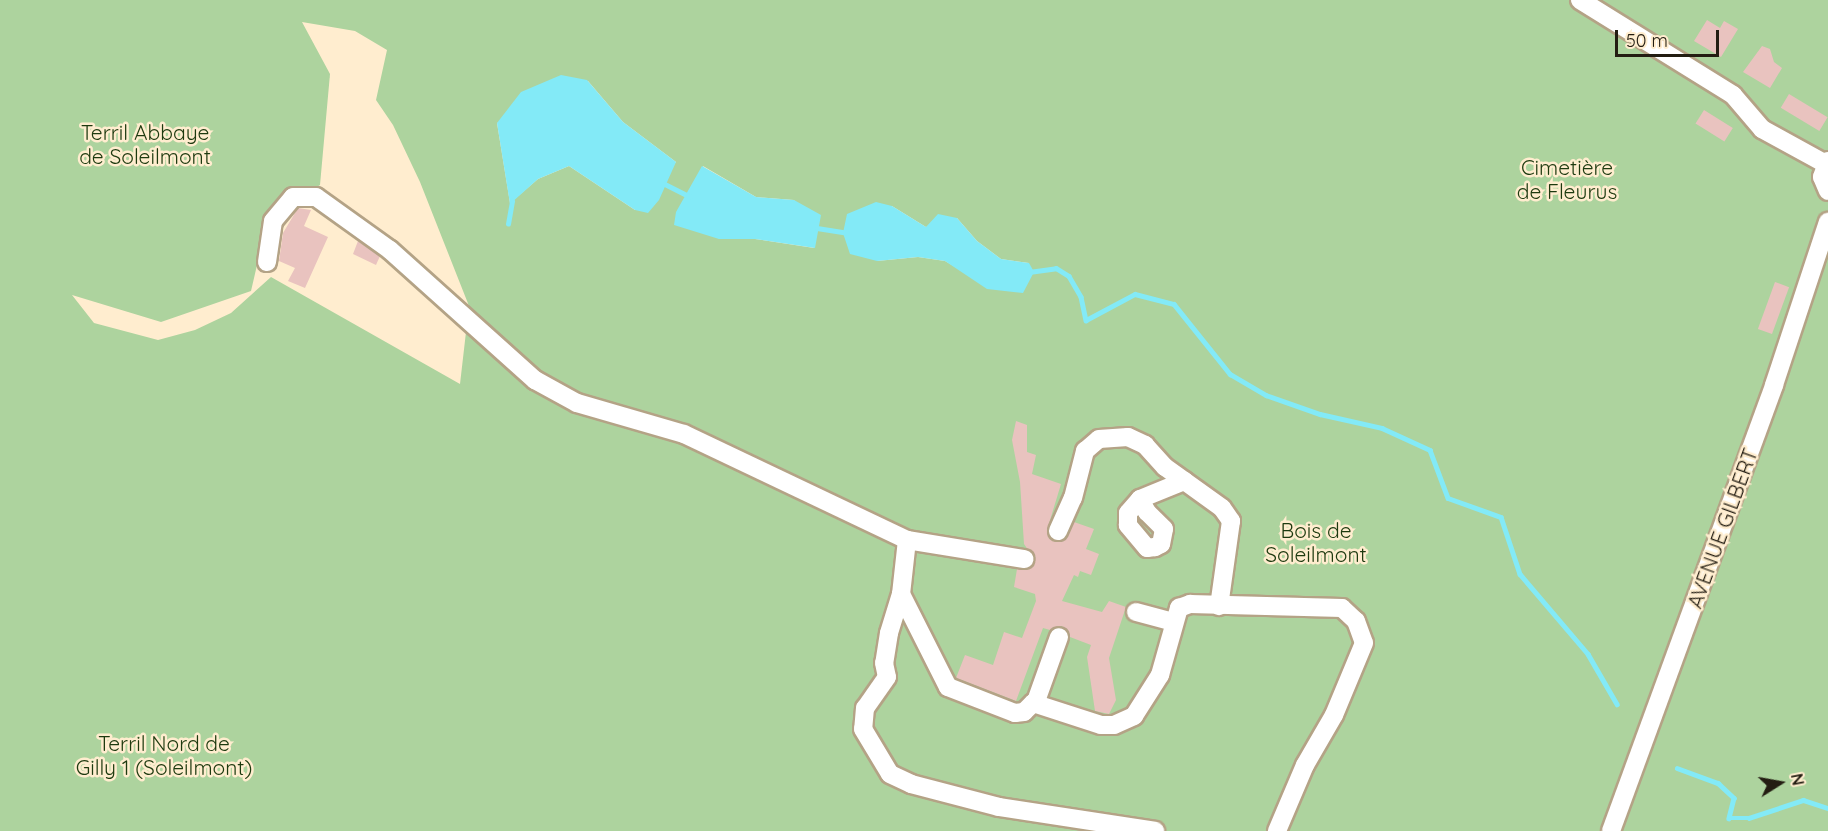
<!DOCTYPE html>
<html>
<head>
<meta charset="utf-8">
<style>
  body { margin:0 }
  #map { position:relative; width:1828px; height:831px; overflow:hidden; background:#ffedcf; font-family:Quicksand,sans-serif }
  div>[style] { position:absolute }
  [style*='--x'] { left:calc(var(--x)*1px); top:calc(var(--y)*1px); width:calc(var(--w)*1px); rotate:calc(var(--a)*1deg) }
  .green>* { inset:0; background:#add39e }
  .water>* { inset:0; background:#83eaf7 }
  .stream>* { height:4.5px; margin:-2.25px; padding:0 2.25px; transform-origin:2.25px; border-radius:2.25px; background:#83eaf7 }
  .building>* { inset:0; background:#e9c3bf; transform-origin:0 0 }
  .roads { filter:drop-shadow(2px 0 #b4a386) drop-shadow(-2px 0 #b4a386) drop-shadow(0 2px #b4a386) drop-shadow(0 -2px #b4a386) }
  .minor>* { height:18px; margin:-9px; padding:0 9px; transform-origin:9px; border-radius:9px; background:#fff }
  span { translate:-50% -50%; white-space:nowrap; text-align:center; line-height:1.15; -webkit-text-stroke:5px #ffedcf; paint-order:stroke }
  .park-label { font-size:21px; color:#1d3a0f }
  .street-label { font-size:21px; color:#231d12 }
  .north { position:absolute; left:1750px; top:753px; width:60px; height:60px; -webkit-text-stroke:4px #ffedcf; paint-order:stroke; rotate:79deg; font-size:16px; font-weight:700; line-height:24px; text-align:center; color:#231d12 }
  .north::after { content:''; display:block; margin:auto; width:21px; height:27px; background:#231d12; clip-path:polygon(50% 0,100% 100%,50% 72%,0 100%) }
  .scale { position:absolute; left:1615px; top:30px; width:104px; height:27px; box-sizing:border-box; border:3px solid #231d12; border-top:0; padding-left:8px; font-size:18px; line-height:21px; white-space:nowrap; color:#231d12; -webkit-text-stroke:4px #ffedcf; paint-order:stroke }
</style>
</head>
<body>
<div id="map">
  <div class="green">
    <i style="clip-path:polygon(evenodd,0 0,1828px 0,1828px 831px,0 831px,0 0,302px 22px,355px 31px,387px 50px,376px 100px,393px 125px,420px 182px,469px 306px,460px 384px,271px 277px,231px 313px,195px 330px,158px 340px,94px 323px,72px 295px,161px 322px,251px 291px,268px 218px,320px 185px,330px 74px,302px 22px,0 0,588px 81px,623px 122px,676px 162px,635px 210px,569px 166px,538px 179px,510px 203px,497px 123px,588px 81px,0 0,703px 166px,756px 197px,794px 200px,814px 248px,755px 239px,719px 239px,703px 166px,0 0,892px 206px,926px 227px,957px 218px,977px 241px,1001px 259px,1029px 263px,964px 272px,945px 261px,918px 257px,877px 261px,892px 206px)"></i>
  </div>
  <div class="water">
    <i style="clip-path:polygon(561px 75px,587px 80px,623px 122px,676px 162px,659px 200px,648px 213px,635px 210px,569px 166px,538px 179px,510px 204px,497px 123px,521px 92px)"></i>
    <i style="clip-path:polygon(702px 166px,756px 197px,794px 200px,821px 215px,815px 248px,755px 239px,719px 239px,674px 225px,676px 212px)"></i>
    <i style="clip-path:polygon(876px 202px,892px 206px,926px 227px,938px 214px,957px 218px,977px 241px,1001px 259px,1029px 263px,1034px 272px,1023px 293px,987px 289px,945px 261px,918px 257px,877px 261px,850px 254px,843px 233px,847px 214px)"></i>
  </div>
  <div class="stream">
    <i style="--x:663;--y:183;--w:30;--a:27"></i>
    <i style="--x:508;--y:224;--w:23;--a:-80"></i>
    <i style="--x:817;--y:228;--w:30;--a:9"></i>
    <i style="--x:1029;--y:272;--w:27;--a:-8"></i>
    <i style="--x:1056;--y:268;--w:15;--a:32"></i>
    <i style="--x:1069;--y:276;--w:24;--a:60"></i>
    <i style="--x:1081;--y:297;--w:24;--a:78"></i>
    <i style="--x:1086;--y:320;--w:55;--a:-28"></i>
    <i style="--x:1135;--y:294;--w:40;--a:14.4"></i>
    <i style="--x:1174;--y:304;--w:90;--a:51.3"></i>
    <i style="--x:1230;--y:374;--w:42;--a:30.3"></i>
    <i style="--x:1266;--y:395;--w:57;--a:19.4"></i>
    <i style="--x:1320;--y:414;--w:64;--a:12.7"></i>
    <i style="--x:1382;--y:428;--w:53;--a:24.6"></i>
    <i style="--x:1430;--y:450;--w:51;--a:69.4"></i>
    <i style="--x:1448;--y:498;--w:56;--a:19.7"></i>
    <i style="--x:1501;--y:517;--w:60;--a:71.6"></i>
    <i style="--x:1520;--y:574;--w:105;--a:49.6"></i>
    <i style="--x:1588;--y:654;--w:58;--a:59.9"></i>
    <i style="--x:1677;--y:768;--w:44;--a:20.1"></i>
    <i style="--x:1718;--y:783;--w:22;--a:43"></i>
    <i style="--x:1734;--y:798;--w:21;--a:104"></i>
    <i style="--x:1729;--y:818;--w:20;--a:0"></i>
    <i style="--x:1749;--y:818;--w:57;--a:-18.4"></i>
    <i style="--x:1803;--y:800;--w:26;--a:18"></i>
  </div>
  <div class="building">
    <i style="clip-path:polygon(1707px 20px,1720px 28px,1724px 21px,1738px 29px,1721px 57px,1694px 41px)"></i>
    <i style="clip-path:polygon(1762px 46px,1770px 49px,1774px 62px,1782px 68px,1770px 88px,1743px 72px)"></i>
    <i style="left:1789px;top:94px;width:45px;height:16px;rotate:31deg"></i>
    <i style="left:1704px;top:110px;width:34px;height:16px;rotate:32deg"></i>
    <i style="clip-path:polygon(298px 208px,311px 210px,304px 226px,328px 237px,305px 288px,288px 281px,295px 268px,279px 261px,283px 233px)"></i>
    <i style="clip-path:polygon(358px 241px,380px 256px,376px 265px,353px 254px)"></i>
    <i style="left:1775px;top:282px;width:15px;height:50px;rotate:20deg"></i>
    <i style="clip-path:polygon(1016px 421px,1027px 425px,1027px 452px,1036px 455px,1032px 474px,1061px 484px,1048px 527px,1049px 538px,1064px 540px,1074px 522px,1094px 529px,1086px 549px,1099px 554px,1091px 575px,1080px 571px,1078px 577px,1074px 575px,1062px 601px,1102px 612px,1109px 601px,1126px 607px,1109px 658px,1116px 700px,1109px 714px,1095px 711px,1087px 657px,1091px 645px,1070px 637px,1062px 626px,1050px 630px,1043px 628px,1016px 701px,956px 678px,965px 655px,993px 665px,1004px 632px,1022px 638px,1036px 601px,1035px 594px,1014px 587px,1017px 569px,1029px 569px,1035px 560px,1024px 544px,1020px 482px,1012px 440px)"></i>
  </div>
  <div class="roads">
    <div class="minor">
      <i style="--x:1580;--y:0;--w:180;--a:31.8"></i>
      <i style="--x:1733;--y:95;--w:45;--a:49.5"></i>
      <i style="--x:1762;--y:129;--w:73;--a:28.7"></i>
      <i style="--x:1828;--y:161;--w:17;--a:111"></i>
      <i style="--x:1822;--y:177;--w:15;--a:67"></i>
      <i style="--x:267;--y:262;--w:41;--a:-81.7"></i>
      <i style="--x:273;--y:221;--w:31;--a:-50"></i>
      <i style="--x:293;--y:197;--w:23;--a:0"></i>
      <i style="--x:316;--y:197;--w:91;--a:35.6"></i>
      <i style="--x:390;--y:250;--w:195;--a:41.9"></i>
      <i style="--x:535;--y:380;--w:48;--a:28.7"></i>
      <i style="--x:577;--y:403;--w:111;--a:16.2"></i>
      <i style="--x:684;--y:434;--w:247;--a:25.4"></i>
      <i style="--x:907;--y:540;--w:119;--a:9.2"></i>
      <i style="--x:1140;--y:499;--w:15;--a:62"></i>
      <i style="--x:1147;--y:512;--w:24;--a:45"></i>
      <i style="--x:1164;--y:529;--w:15;--a:101"></i>
      <i style="--x:1161;--y:544;--w:7;--a:153"></i>
      <i style="--x:1155;--y:547;--w:8;--a:173"></i>
      <i style="--x:1147;--y:548;--w:30;--a:-130"></i>
      <i style="--x:1128;--y:525;--w:12;--a:-90"></i>
      <i style="--x:1128;--y:513;--w:18;--a:-49"></i>
      <i style="--x:1140;--y:499;--w:48;--a:-22.2"></i>
      <i style="--x:1058;--y:531;--w:36;--a:-66"></i>
      <i style="--x:1073;--y:498;--w:49;--a:-75.7"></i>
      <i style="--x:1085;--y:451;--w:18;--a:-41"></i>
      <i style="--x:1099;--y:439;--w:29;--a:-4"></i>
      <i style="--x:1128;--y:437;--w:19;--a:25"></i>
      <i style="--x:1145;--y:445;--w:30;--a:48"></i>
      <i style="--x:1165;--y:467;--w:70;--a:35.7"></i>
      <i style="--x:1222;--y:508;--w:16;--a:55"></i>
      <i style="--x:1231;--y:521;--w:86;--a:98"></i>
      <i style="--x:907;--y:540;--w:54;--a:96.3"></i>
      <i style="--x:901;--y:594;--w:104;--a:63.2"></i>
      <i style="--x:948;--y:687;--w:72;--a:21.2"></i>
      <i style="--x:1015;--y:713;--w:9;--a:-6"></i>
      <i style="--x:1024;--y:712;--w:13;--a:-45"></i>
      <i style="--x:1033;--y:703;--w:71;--a:17.9"></i>
      <i style="--x:1101;--y:725;--w:13;--a:0"></i>
      <i style="--x:1114;--y:725;--w:22;--a:-24"></i>
      <i style="--x:1134;--y:716;--w:49;--a:-57.6"></i>
      <i style="--x:1160;--y:675;--w:70;--a:-74.2"></i>
      <i style="--x:1179;--y:608;--w:12;--a:-20"></i>
      <i style="--x:1190;--y:604;--w:152;--a:1.5"></i>
      <i style="--x:1342;--y:608;--w:19;--a:43"></i>
      <i style="--x:1356;--y:621;--w:23;--a:70"></i>
      <i style="--x:1364;--y:643;--w:78;--a:112.6"></i>
      <i style="--x:1334;--y:715;--w:58;--a:120.1"></i>
      <i style="--x:1305;--y:765;--w:72;--a:113"></i>
      <i style="--x:901;--y:594;--w:41;--a:107.1"></i>
      <i style="--x:889;--y:633;--w:30;--a:99"></i>
      <i style="--x:884;--y:663;--w:14;--a:78"></i>
      <i style="--x:887;--y:677;--w:38;--a:125"></i>
      <i style="--x:865;--y:708;--w:21;--a:95"></i>
      <i style="--x:863;--y:729;--w:52;--a:59"></i>
      <i style="--x:890;--y:774;--w:23;--a:25"></i>
      <i style="--x:911;--y:784;--w:91;--a:14.6"></i>
      <i style="--x:999;--y:807;--w:158;--a:8.7"></i>
      <i style="--x:1136;--y:612;--w:38;--a:15"></i>
      <i style="--x:1035;--y:704;--w:71;--a:-70.3"></i>
      <i style="--x:1611;--y:831;--w:475;--a:-69.9"></i>
      <i style="--x:1774;--y:385;--w:172;--a:-71.7"></i>
    </div>
  </div>
  <div class="park-label">
    <span style="left:145px;top:144px">Terril Abbaye<br>de Soleilmont</span>
    <span style="left:1567px;top:179px">Cimetière<br>de Fleurus</span>
    <span style="left:1316px;top:542px">Bois de<br>Soleilmont</span>
    <span style="left:164px;top:755px">Terril Nord de<br>Gilly 1 (Soleilmont)</span>
  </div>
  <div class="street-label">
    <span style="left:1722px;top:528px;rotate:-70deg">AVENUE GILBERT</span>
  </div>
  <div class="north">N</div>
  <div class="scale">50 m</div>
</div>
</body>
</html>
